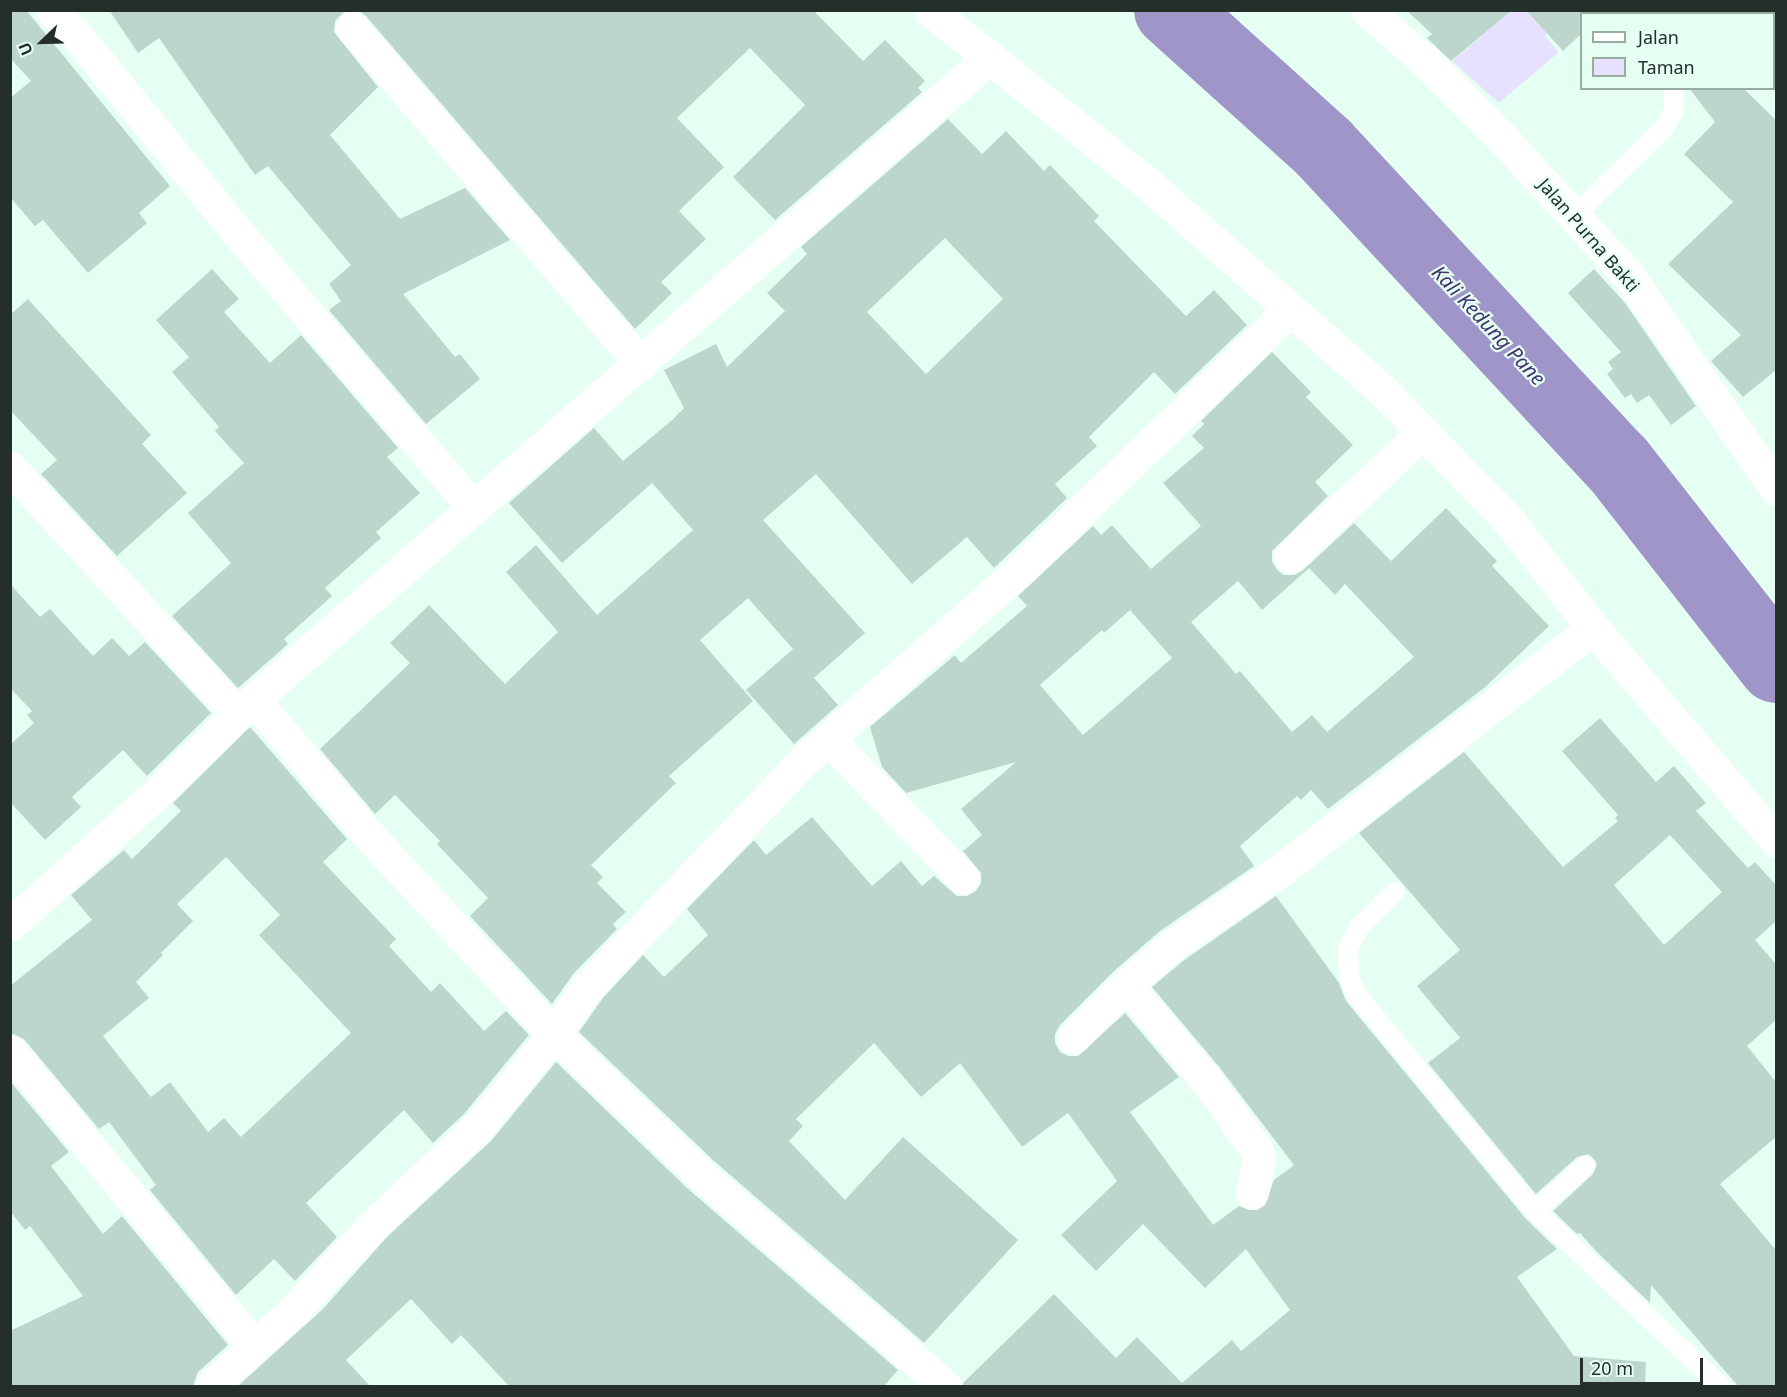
<!DOCTYPE html>
<html>
<head>
<meta charset="utf-8">
<style>
  body { margin:0 }
  #map { position:relative; width:1787px; height:1397px; overflow:hidden; background:#e5fff2; font-family:"Noto Sans",sans-serif }
  div>[style] { position:absolute }
  [style*='--x'] { left:calc(var(--x)*1px); top:calc(var(--y)*1px); width:calc(var(--w)*1px); rotate:calc(var(--a)*1deg) }
  .green>* { inset:0; background:#e6e1ff }
  .river>* { height:74px; margin:-37px; padding:0 37px; transform-origin:37px; border-radius:37px; background:#9f95c8 }
  .building>* { inset:0; background:#bdd6cb }
  .lane>* { height:20px; margin:-10px; padding:0 10px; transform-origin:10px; border-radius:10px; background:#fff }
  .street>* { height:33px; margin:-16.5px; padding:0 16.5px; transform-origin:16.5px; border-radius:16.5px; background:#fff }
  span { translate:-50% -50%; white-space:nowrap; text-align:center; line-height:1.15; -webkit-text-stroke:4.5px #e5fff2; paint-order:stroke }
  .street-label { font-size:18px; color:#252f2a }
  .water-label { font-size:20px; color:#443271; font-style:italic }
  .frame { position:absolute; inset:0; border:12px solid #252f2a; pointer-events:none }
  .legend { position:absolute; left:1580px; top:12px; width:195px; height:78px; box-sizing:border-box; background:#e5fff2; border:2px solid #98aca2; margin:0; padding:8px 10px; list-style:none; font-size:18px; color:#252f2a }
  .legend li { display:flex; align-items:center; gap:12px; height:30px }
  .legend b { width:30px; border:2px solid #98aca2 }
  .north { position:absolute; left:12px; top:12px; width:60px; height:60px; -webkit-text-stroke:4px #e5fff2; paint-order:stroke; rotate:247deg; font-size:16px; font-weight:700; line-height:24px; text-align:center; color:#252f2a }
  .north::after { content:''; display:block; margin:auto; width:21px; height:27px; background:#252f2a; clip-path:polygon(50% 0,100% 100%,50% 72%,0 100%) }
  .scale { position:absolute; left:1580px; top:1358px; width:123px; height:27px; box-sizing:border-box; border:3px solid #252f2a; border-top:0; padding-left:8px; font-size:18px; line-height:21px; white-space:nowrap; color:#252f2a; -webkit-text-stroke:4px #e5fff2; paint-order:stroke }
</style>
</head>
<body>
<div id="map">
  <div class="green">
    <i style="clip-path:polygon(1500px 11px,1547px 11px,1546px 38px,1559px 52px,1499px 103px,1452px 61px,1481px 37px,1476px 31px)"></i>
  </div>
  <div class="river">
    <i style="--x:1171;--y:10;--w:205;--a:42"></i>
    <i style="--x:1323;--y:147;--w:433;--a:47.1"></i>
    <i style="--x:1618;--y:464;--w:256;--a:52"></i>
  </div>
  <div class="building">
    <i style="clip-path:polygon(10px 10px,26px 10px,170px 186px,139px 213px,147px 223px,88px 273px,43px 220px,35px 226px,10px 197px,10px 98px,31px 81px,10px 58px)"></i>
    <i style="clip-path:polygon(109px 10px,346px 10px,335px 21px,334px 32px,378px 87px,330px 135px,400px 219px,465px 188px,510px 240px,403px 294px,455px 357px,460px 354px,480px 379px,426px 424px,329px 310px,341px 301px,329px 284px,351px 265px,268px 166px,255px 175px,159px 38px,138px 53px)"></i>
    <i style="clip-path:polygon(1406px 10px,1512px 10px,1451px 61px,1427px 38px,1432px 34px)"></i>
    <i style="clip-path:polygon(1526px 10px,1581px 10px,1581px 34px,1563px 51px)"></i>
    <i style="clip-path:polygon(359px 11px,813px 10px,863px 61px,885px 40px,925px 81px,918px 88px,922px 92px,775px 220px,733px 177px,805px 105px,750px 48px,677px 118px,724px 167px,679px 211px,706px 239px,661px 282px,672px 293px,635px 329px,366px 16px)"></i>
    <i style="clip-path:polygon(1689px 88px,1743px 88px,1776px 120px,1776px 370px,1743px 397px,1711px 361px,1741px 335px,1668px 264px,1733px 202px,1684px 154px,1715px 122px)"></i>
    <i style="clip-path:polygon(evenodd,948px 119px,982px 154px,1006px 131px,1044px 171px,1050px 165px,1099px 216px,1094px 221px,1186px 316px,1214px 290px,1247px 325px,1175px 394px,1154px 372px,1089px 437px,1097px 446px,1055px 484px,1067px 498px,994px 568px,967px 537px,912px 584px,816px 474px,763px 520px,865px 633px,814px 678px,838px 705px,794px 744px,746px 690px,793px 649px,748px 598px,700px 640px,753px 701px,669px 776px,676px 783px,591px 865px,603px 877px,597px 883px,626px 912px,613px 924px,617px 929px,574px 973px,552px 1004px,470px 916px,488px 898px,437px 844px,440px 841px,395px 795px,375px 814px,320px 749px,410px 663px,390px 643px,429px 605px,505px 684px,558px 632px,506px 572px,536px 545px,597px 615px,693px 530px,652px 483px,562px 563px,509px 503px,594px 428px,623px 461px,671px 421px,684px 408px,664px 370px,716px 344px,727px 367px,785px 311px,767px 293px,807px 254px,801px 247px,948px 119px,945px 238px,1003px 299px,926px 374px,867px 312px,945px 238px)"></i>
    <i style="clip-path:polygon(212px 269px,239px 299px,224px 312px,270px 363px,301px 335px,398px 448px,387px 457px,420px 493px,376px 532px,381px 538px,325px 588px,332px 596px,284px 639px,288px 644px,238px 688px,172px 616px,231px 563px,188px 513px,244px 463px,215px 431px,219px 427px,172px 372px,189px 357px,156px 320px)"></i>
    <i style="clip-path:polygon(1594px 269px,1625px 303px,1696px 406px,1671px 425px,1649px 395px,1637px 403px,1631px 394px,1625px 398px,1607px 374px,1613px 369px,1608px 362px,1621px 352px,1568px 293px)"></i>
    <i style="clip-path:polygon(28px 299px,151px 435px,142px 444px,187px 493px,117px 556px,41px 474px,57px 460px,10px 410px,10px 315px)"></i>
    <i style="clip-path:polygon(evenodd,1272px 352px,1311px 392px,1306px 397px,1353px 445px,1315px 482px,1328px 496px,1272px 551px,1272px 561px,1277px 570px,1284px 575px,1294px 575px,1302px 571px,1354px 523px,1391px 561px,1446px 508px,1497px 561px,1492px 566px,1549px 626px,1484px 688px,1328px 809px,1311px 790px,1301px 800px,1297px 796px,1240px 846px,1254px 866px,1160px 931px,1114px 971px,1060px 1025px,1055px 1034px,1055px 1043px,1060px 1052px,1068px 1056px,1078px 1056px,1125px 1013px,1179px 1077px,1130px 1112px,1213px 1225px,1239px 1206px,1249px 1210px,1258px 1210px,1265px 1205px,1274px 1180px,1294px 1165px,1220px 1068px,1152px 987px,1183px 961px,1276px 896px,1339px 983px,1346px 1001px,1526px 1219px,1557px 1249px,1517px 1277px,1574px 1356px,1646px 1362px,1645px 1386px,963px 1386px,963px 1383px,1054px 1294px,1116px 1358px,1137px 1337px,1182px 1383px,1232px 1340px,1241px 1351px,1290px 1310px,1246px 1249px,1205px 1288px,1143px 1224px,1096px 1271px,1061px 1235px,1117px 1181px,1068px 1113px,1022px 1147px,960px 1063px,921px 1097px,874px 1043px,796px 1119px,803px 1126px,789px 1141px,845px 1200px,903px 1137px,1018px 1240px,924px 1343px,713px 1160px,579px 1032px,603px 998px,643px 955px,664px 977px,708px 935px,687px 909px,754px 840px,766px 855px,812px 817px,872px 886px,901px 861px,922px 886px,934px 876px,957px 896px,967px 896px,976px 891px,981px 883px,981px 873px,963px 851px,982px 835px,961px 809px,1016px 762px,906px 793px,882px 767px,870px 727px,955px 655px,961px 663px,1027px 606px,1018px 596px,1093px 526px,1101px 535px,1112px 525px,1151px 569px,1201px 526px,1163px 483px,1204px 448px,1192px 436px,1204px 424px,1201px 421px,1272px 352px,1309px 568px,1335px 595px,1345px 584px,1414px 657px,1327px 732px,1312px 715px,1292px 732px,1240px 671px,1236px 674px,1191px 622px,1238px 581px,1262px 610px,1309px 568px,1272px 352px,1130px 610px,1172px 658px,1083px 735px,1040px 685px,1102px 630px,1104px 633px,1130px 610px)"></i>
    <i style="clip-path:polygon(10px 584px,40px 617px,50px 609px,93px 656px,112px 638px,129px 656px,145px 642px,211px 713px,147px 776px,123px 750px,72px 797px,81px 807px,45px 840px,10px 802px,10px 745px,34px 723px,27px 715px,32px 711px,10px 688px)"></i>
    <i style="clip-path:polygon(evenodd,1600px 718px,1656px 782px,1674px 766px,1706px 803px,1696px 811px,1748px 868px,1755px 862px,1776px 885px,1776px 921px,1755px 940px,1776px 964px,1776px 1020px,1747px 1046px,1776px 1082px,1776px 1137px,1720px 1184px,1776px 1250px,1776px 1386px,1738px 1386px,1651px 1285px,1650px 1303px,1597px 1252px,1580px 1233px,1577px 1234px,1553px 1211px,1593px 1174px,1597px 1164px,1593px 1158px,1588px 1154px,1577px 1157px,1536px 1194px,1428px 1063px,1460px 1038px,1417px 986px,1460px 950px,1359px 833px,1464px 752px,1563px 867px,1618px 821px,1615px 818px,1618px 815px,1562px 751px,1600px 718px,1670px 835px,1722px 892px,1664px 945px,1614px 885px,1670px 835px)"></i>
    <i style="clip-path:polygon(evenodd,250px 727px,347px 839px,323px 862px,396px 939px,389px 946px,431px 992px,440px 983px,484px 1031px,506px 1011px,529px 1035px,464px 1114px,433px 1143px,404px 1110px,306px 1203px,337px 1237px,295px 1281px,274px 1259px,236px 1295px,150px 1190px,156px 1185px,109px 1122px,99px 1129px,24px 1039px,10px 1033px,10px 986px,92px 920px,71px 895px,124px 850px,132px 859px,181px 811px,173px 803px,250px 727px,226px 857px,280px 915px,259px 935px,351px 1033px,241px 1137px,224px 1118px,208px 1132px,170px 1082px,151px 1097px,103px 1036px,149px 998px,136px 982px,163px 955px,161px 953px,193px 921px,177px 904px,226px 857px)"></i>
    <i style="clip-path:polygon(556px 1062px,687px 1188px,898px 1370px,884px 1386px,509px 1386px,461px 1335px,452px 1344px,411px 1299px,346px 1360px,370px 1386px,238px 1386px,322px 1310px,388px 1236px,491px 1141px)"></i>
    <i style="clip-path:polygon(10px 1081px,69px 1152px,51px 1166px,103px 1234px,122px 1216px,228px 1345px,198px 1372px,193px 1386px,10px 1386px,10px 1331px,83px 1296px,30px 1226px,25px 1230px,10px 1211px)"></i>
  </div>
  <div class="lane">
    <i style="--x:1575;--y:215;--w:124;--a:-44.3"></i>
    <i style="--x:1664;--y:128;--w:21;--a:-61"></i>
    <i style="--x:1674;--y:110;--w:17;--a:-90"></i>
    <i style="--x:1674;--y:93;--w:5;--a:-112"></i>
    <i style="--x:1395;--y:892;--w:50;--a:135.8"></i>
    <i style="--x:1359;--y:927;--w:25;--a:117"></i>
    <i style="--x:1348;--y:949;--w:26;--a:88"></i>
    <i style="--x:1349;--y:975;--w:19;--a:72"></i>
    <i style="--x:1355;--y:993;--w:283;--a:50.5"></i>
    <i style="--x:1585;--y:1166;--w:67;--a:138"></i>
    <i style="--x:1535;--y:1211;--w:255;--a:43.3"></i>
  </div>
  <div class="street">
    <i style="--x:52;--y:10;--w:37;--a:46"></i>
    <i style="--x:78;--y:37;--w:245;--a:50.8"></i>
    <i style="--x:233;--y:227;--w:370;--a:49.4"></i>
    <i style="--x:930;--y:10;--w:278;--a:38.6"></i>
    <i style="--x:1147;--y:183;--w:317;--a:41.4"></i>
    <i style="--x:1385;--y:393;--w:178;--a:45.9"></i>
    <i style="--x:1509;--y:521;--w:136;--a:51.9"></i>
    <i style="--x:1593;--y:628;--w:281;--a:49.3"></i>
    <i style="--x:1367;--y:10;--w:79;--a:41.4"></i>
    <i style="--x:1426;--y:62;--w:105;--a:45"></i>
    <i style="--x:1500;--y:136;--w:189;--a:47.4"></i>
    <i style="--x:1628;--y:275;--w:260;--a:55.3"></i>
    <i style="--x:352;--y:28;--w:443;--a:49.3"></i>
    <i style="--x:10;--y:468;--w:335;--a:47.3"></i>
    <i style="--x:1290;--y:557;--w:183;--a:-43.2"></i>
    <i style="--x:254;--y:700;--w:180;--a:49.7"></i>
    <i style="--x:370;--y:837;--w:270;--a:47"></i>
    <i style="--x:554;--y:1034;--w:202;--a:43.8"></i>
    <i style="--x:700;--y:1174;--w:324;--a:40.9"></i>
    <i style="--x:829;--y:740;--w:192;--a:45.8"></i>
    <i style="--x:10;--y:925;--w:206;--a:-42"></i>
    <i style="--x:163;--y:787;--w:104;--a:-44.6"></i>
    <i style="--x:237;--y:714;--w:998;--a:-41.1"></i>
    <i style="--x:1126;--y:985;--w:124;--a:49.9"></i>
    <i style="--x:1206;--y:1080;--w:85;--a:54.1"></i>
    <i style="--x:1256;--y:1149;--w:10;--a:73"></i>
    <i style="--x:1259;--y:1159;--w:34;--a:102"></i>
    <i style="--x:1073;--y:1038;--w:75;--a:-45"></i>
    <i style="--x:1126;--y:985;--w:60;--a:-40.9"></i>
    <i style="--x:1171;--y:946;--w:135;--a:-34.7"></i>
    <i style="--x:1282;--y:869;--w:393;--a:-37.8"></i>
    <i style="--x:10;--y:1051;--w:383;--a:50.4"></i>
    <i style="--x:211;--y:1386;--w:111;--a:-42.4"></i>
    <i style="--x:293;--y:1311;--w:120;--a:-47"></i>
    <i style="--x:375;--y:1223;--w:141;--a:-43"></i>
    <i style="--x:478;--y:1127;--w:120;--a:-50.7"></i>
    <i style="--x:554;--y:1034;--w:59;--a:-54.7"></i>
    <i style="--x:588;--y:986;--w:314;--a:-46.3"></i>
    <i style="--x:805;--y:759;--w:288;--a:-41.3"></i>
    <i style="--x:1021;--y:569;--w:374;--a:-44"></i>
  </div>
  <div class="street-label">
    <span style="left:1589px;top:235px;rotate:49deg">Jalan Purna Bakti</span>
  </div>
  <div class="water-label">
    <span style="left:1489px;top:325px;rotate:47deg">Kali Kedung Pane</span>
  </div>
  <div class="frame"></div>
  <ul class="legend">
  <li><b style="height:8px;background:#fff"></b>Jalan</li>
  <li><b style="height:16px;background:#e6e1ff"></b>Taman</li>
  </ul>
  <div class="north">U</div>
  <div class="scale">20 m</div>
</div>
</body>
</html>
